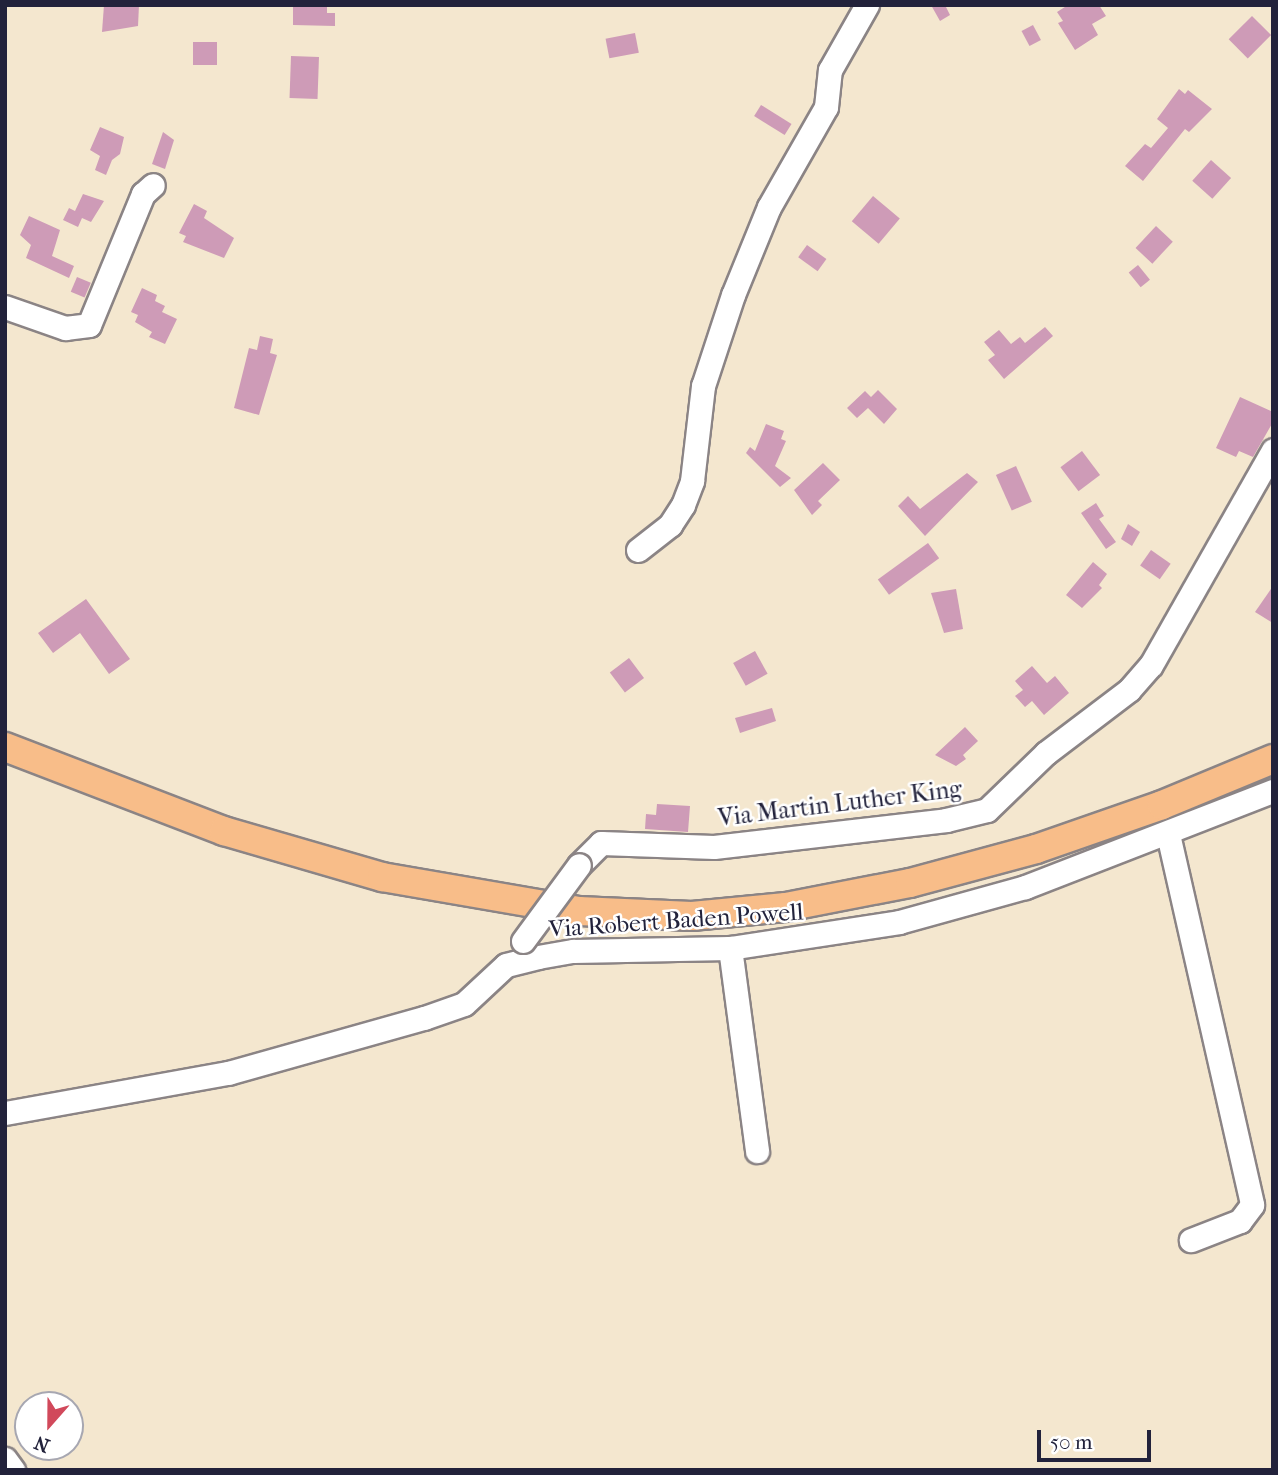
<!DOCTYPE html>
<html>
<head>
<meta charset="utf-8">
<style>
  body { margin:0 }
  #map { position:relative; width:1278px; height:1475px; overflow:hidden; background:#f4e7cf; font-family:"IM FELL French Canon",serif }
  div>[style] { position:absolute }
  [style*='--x'] { left:calc(var(--x)*1px); top:calc(var(--y)*1px); width:calc(var(--w)*1px); rotate:calc(var(--a)*1deg) }
  .building>* { inset:0; background:#ce9bb7; transform-origin:0 0 }
  .roads { filter:drop-shadow(2px 0 #8b8485) drop-shadow(-2px 0 #8b8485) drop-shadow(0 2px #8b8485) drop-shadow(0 -2px #8b8485) }
  .minor>* { height:23px; margin:-11.5px; padding:0 11.5px; transform-origin:11.5px; border-radius:11.5px; background:#fff }
  .major>* { height:28px; margin:-14px; padding:0 14px; transform-origin:14px; border-radius:14px; background:#f8bd89 }
  .bridges { filter:drop-shadow(2px 0 #8b8485) drop-shadow(-2px 0 #8b8485) drop-shadow(0 2px #8b8485) drop-shadow(0 -2px #8b8485) }
  .minor-bridge>* { height:23px; margin:-11.5px; padding:0 11.5px; transform-origin:11.5px; border-radius:11.5px; background:#fff }
  span { translate:-50% -50%; white-space:nowrap; text-align:center; line-height:1.15; -webkit-text-stroke:5px #fff; paint-order:stroke }
  .street-label { font-size:24px; color:#22223b }
  .frame { position:absolute; inset:0; border:7px solid #22223b; pointer-events:none }
  .north { position:absolute; left:14px; top:1391px; width:70px; height:70px; box-sizing:border-box; background:#fff; border:2px solid #a7a7b1; border-radius:50%; rotate:201deg; font-size:19px; font-weight:700; line-height:28px; text-align:center; color:#22223b }
  .north::after { content:''; display:block; margin:auto; width:24px; height:32px; background:#d1495b; clip-path:polygon(50% 0,100% 100%,50% 72%,0 100%) }
  .scale { position:absolute; left:1037px; top:1430px; width:114px; height:32px; box-sizing:border-box; border:4px solid #22223b; border-top:0; padding-left:9px; font-size:21px; line-height:24px; white-space:nowrap; color:#22223b; -webkit-text-stroke:5px #fff; paint-order:stroke }
</style>
</head>
<body>
<div id="map">
  <div class="building">
    <i style="clip-path:polygon(104px 5px,139px 5px,138px 26px,102px 32px)"></i>
    <i style="clip-path:polygon(293px 5px,327px 5px,327px 13px,335px 13px,335px 26px,293px 25px)"></i>
    <i style="clip-path:polygon(931px 5px,945px 5px,950px 15px,940px 21px)"></i>
    <i style="clip-path:polygon(1068px 5px,1099px 5px,1106px 16px,1092px 24px,1098px 35px,1075px 50px,1058px 23px,1063px 21px,1057px 12px)"></i>
    <i style="left:1252px;top:16px;width:27px;height:33px;rotate:45deg"></i>
    <i style="left:1033px;top:25px;width:17px;height:13px;rotate:62deg"></i>
    <i style="left:635px;top:33px;width:20px;height:30px;rotate:79deg"></i>
    <i style="left:193px;top:42px;width:24px;height:23px"></i>
    <i style="left:291px;top:56px;width:28px;height:42px;rotate:2deg"></i>
    <i style="clip-path:polygon(1179px 89px,1185px 94px,1188px 90px,1212px 109px,1189px 132px,1185px 129px,1143px 181px,1125px 166px,1145px 144px,1151px 148px,1168px 128px,1157px 119px)"></i>
    <i style="left:761px;top:105px;width:36px;height:13px;rotate:32deg"></i>
    <i style="clip-path:polygon(100px 127px,124px 137px,120px 154px,112px 160px,106px 175px,95px 170px,100px 156px,90px 150px)"></i>
    <i style="clip-path:polygon(163px 132px,174px 140px,165px 169px,152px 164px)"></i>
    <i style="left:1211px;top:160px;width:27px;height:28px;rotate:42deg"></i>
    <i style="clip-path:polygon(83px 194px,104px 201px,91px 222px,82px 218px,78px 227px,63px 220px,69px 208px,75px 211px)"></i>
    <i style="left:873px;top:196px;width:35px;height:33px;rotate:40deg"></i>
    <i style="clip-path:polygon(194px 204px,207px 211px,204px 218px,234px 238px,224px 258px,183px 242px,186px 236px,179px 233px)"></i>
    <i style="clip-path:polygon(29px 216px,60px 230px,52px 256px,74px 266px,69px 278px,26px 258px,31px 245px,20px 235px)"></i>
    <i style="left:1156px;top:226px;width:23px;height:30px;rotate:43deg"></i>
    <i style="left:807px;top:245px;width:24px;height:15px;rotate:36deg"></i>
    <i style="left:1138px;top:265px;width:19px;height:12px;rotate:51deg"></i>
    <i style="left:77px;top:277px;width:15px;height:16px;rotate:23deg"></i>
    <i style="clip-path:polygon(142px 288px,157px 295px,155px 301px,165px 306px,162px 312px,177px 319px,165px 344px,149px 337px,152px 332px,135px 322px,138px 315px,131px 312px)"></i>
    <i style="clip-path:polygon(1045px 327px,1053px 336px,1004px 379px,988px 360px,995px 355px,984px 342px,999px 330px,1011px 344px,1020px 337px,1025px 343px)"></i>
    <i style="clip-path:polygon(260px 336px,273px 339px,270px 353px,277px 355px,259px 415px,234px 408px,249px 348px,257px 350px)"></i>
    <i style="clip-path:polygon(878px 390px,897px 409px,884px 424px,868px 408px,857px 418px,847px 408px,865px 391px,871px 397px)"></i>
    <i style="clip-path:polygon(1240px 397px,1273px 412px,1273px 422px,1253px 457px,1239px 451px,1236px 457px,1216px 448px)"></i>
    <i style="clip-path:polygon(766px 424px,784px 431px,781px 439px,786px 441px,775px 466px,791px 478px,780px 487px,746px 453px,750px 447px,755px 451px)"></i>
    <i style="left:1082px;top:451px;width:30px;height:27px;rotate:53deg"></i>
    <i style="clip-path:polygon(823px 463px,840px 480px,818px 501px,822px 505px,812px 515px,794px 490px)"></i>
    <i style="left:1016px;top:466px;width:39px;height:22px;rotate:66deg"></i>
    <i style="clip-path:polygon(967px 473px,978px 482px,925px 536px,898px 506px,908px 496px,920px 509px)"></i>
    <i style="clip-path:polygon(1096px 503px,1104px 516px,1099px 519px,1116px 542px,1106px 549px,1081px 513px)"></i>
    <i style="clip-path:polygon(1128px 524px,1140px 532px,1132px 546px,1121px 539px)"></i>
    <i style="left:928px;top:543px;width:19px;height:62px;rotate:54deg"></i>
    <i style="left:1151px;top:550px;width:24px;height:19px;rotate:35deg"></i>
    <i style="clip-path:polygon(1093px 562px,1107px 574px,1099px 585px,1102px 588px,1082px 608px,1066px 595px)"></i>
    <i style="clip-path:polygon(1273px 586px,1273px 623px,1255px 612px)"></i>
    <i style="clip-path:polygon(956px 589px,963px 629px,944px 633px,931px 593px)"></i>
    <i style="clip-path:polygon(86px 599px,130px 659px,109px 674px,80px 633px,53px 653px,38px 633px)"></i>
    <i style="left:755px;top:651px;width:26px;height:25px;rotate:61deg"></i>
    <i style="left:629px;top:658px;width:25px;height:24px;rotate:53deg"></i>
    <i style="clip-path:polygon(1032px 666px,1047px 683px,1055px 676px,1069px 693px,1044px 715px,1032px 701px,1025px 707px,1015px 696px,1023px 690px,1015px 681px)"></i>
    <i style="clip-path:polygon(772px 708px,776px 721px,740px 733px,735px 718px)"></i>
    <i style="clip-path:polygon(965px 727px,978px 741px,963px 755px,966px 759px,956px 766px,935px 755px)"></i>
    <i style="clip-path:polygon(657px 804px,690px 806px,688px 832px,645px 829px,646px 814px,656px 815px)"></i>
  </div>
  <div class="roads">
    <div class="minor">
      <i style="--x:5;--y:307;--w:64;--a:19.3"></i>
      <i style="--x:65;--y:328;--w:24;--a:-7"></i>
      <i style="--x:89;--y:325;--w:142;--a:-67.6"></i>
      <i style="--x:143;--y:194;--w:13;--a:-42"></i>
      <i style="--x:638;--y:550;--w:41;--a:-38"></i>
      <i style="--x:670;--y:525;--w:24;--a:-57"></i>
      <i style="--x:683;--y:505;--w:26;--a:-69"></i>
      <i style="--x:692;--y:481;--w:96;--a:-83.4"></i>
      <i style="--x:703;--y:386;--w:96;--a:-71.8"></i>
      <i style="--x:733;--y:295;--w:95;--a:-67.8"></i>
      <i style="--x:769;--y:207;--w:115;--a:-60.3"></i>
      <i style="--x:826;--y:107;--w:37;--a:-84"></i>
      <i style="--x:830;--y:70;--w:75;--a:-60.4"></i>
      <i style="--x:1168;--y:834;--w:380;--a:77.2"></i>
      <i style="--x:1252;--y:1205;--w:20;--a:127"></i>
      <i style="--x:1240;--y:1221;--w:53;--a:158.8"></i>
      <i style="--x:579;--y:865;--w:31;--a:-45"></i>
      <i style="--x:601;--y:843;--w:113;--a:2"></i>
      <i style="--x:714;--y:847;--w:234;--a:-6.6"></i>
      <i style="--x:946;--y:820;--w:42;--a:-13.7"></i>
      <i style="--x:987;--y:810;--w:82;--a:-44"></i>
      <i style="--x:1046;--y:753;--w:104;--a:-37.2"></i>
      <i style="--x:1129;--y:690;--w:33;--a:-49"></i>
      <i style="--x:1151;--y:665;--w:247;--a:-60.4"></i>
      <i style="--x:730;--y:948;--w:205;--a:82.4"></i>
      <i style="--x:5;--y:1113;--w:227;--a:-10.2"></i>
      <i style="--x:228;--y:1073;--w:204;--a:-15.7"></i>
      <i style="--x:424;--y:1018;--w:42;--a:-19.3"></i>
      <i style="--x:464;--y:1004;--w:57;--a:-42.9"></i>
      <i style="--x:506;--y:965;--w:33;--a:-14"></i>
      <i style="--x:538;--y:957;--w:36;--a:-10"></i>
      <i style="--x:573;--y:951;--w:157;--a:-1.1"></i>
      <i style="--x:730;--y:948;--w:171;--a:-8.7"></i>
      <i style="--x:899;--y:922;--w:131;--a:-15.5"></i>
      <i style="--x:1025;--y:887;--w:266;--a:-21.2"></i>
      <i style="--x:5;--y:1459;--w:14;--a:54"></i>
    </div>
    <div class="major">
      <i style="--x:5;--y:747;--w:235;--a:21"></i>
      <i style="--x:224;--y:831;--w:165;--a:16.2"></i>
      <i style="--x:382;--y:877;--w:200;--a:9.8"></i>
      <i style="--x:579;--y:911;--w:113;--a:2.5"></i>
      <i style="--x:692;--y:916;--w:94;--a:-5.5"></i>
      <i style="--x:786;--y:907;--w:126;--a:-11"></i>
      <i style="--x:910;--y:883;--w:131;--a:-15.1"></i>
      <i style="--x:1036;--y:849;--w:133;--a:-19.2"></i>
      <i style="--x:1162;--y:805;--w:120;--a:-22.5"></i>
    </div>
  </div>
  <div class="bridges">
    <div class="minor-bridge">
      <i style="--x:523;--y:941;--w:94;--a:-53.6"></i>
    </div>
  </div>
  <div class="street-label">
    <span style="left:840px;top:804px;rotate:-7deg">Via Martin Luther King</span>
    <span style="left:676px;top:921px;rotate:-4deg">Via Robert Baden Powell</span>
  </div>
  <div class="frame"></div>
  <div class="north">N</div>
  <div class="scale">50 m</div>
</div>
</body>
</html>
